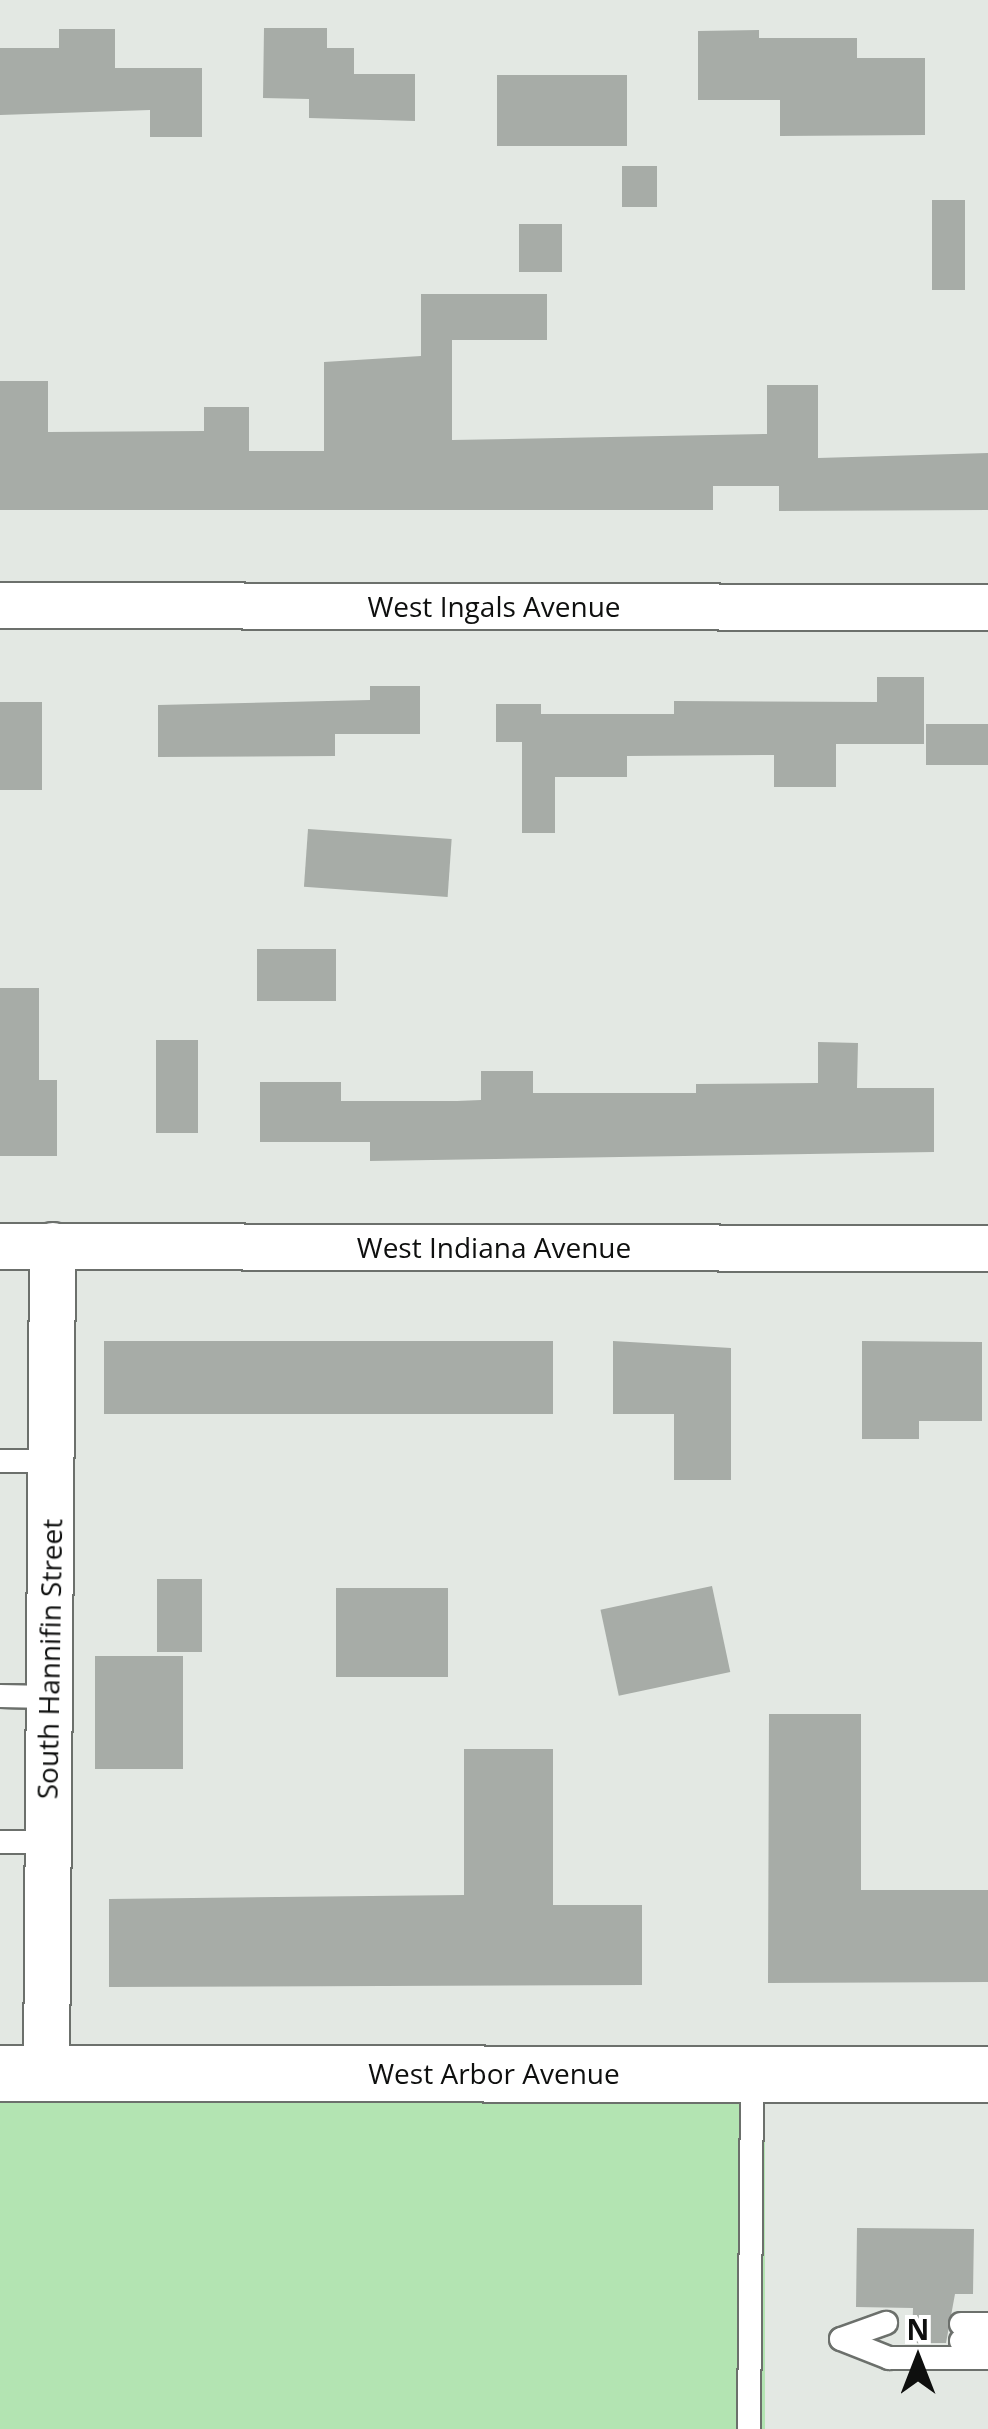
<!DOCTYPE html>
<html>
<head>
<meta charset="utf-8">
<style>
  body { margin:0 }
  #map { position:relative; width:988px; height:2429px; overflow:hidden; background:#e3e8e3; font-family:"Open Sans",sans-serif }
  div>[style] { position:absolute }
  [style*='--x'] { left:calc(var(--x)*1px); top:calc(var(--y)*1px); width:calc(var(--w)*1px); rotate:calc(var(--a)*1deg) }
  .green>* { inset:0; background:#b3e4b2; transform-origin:0 0 }
  .building>* { inset:0; background:#a7aca7; transform-origin:0 0 }
  .roads { filter:drop-shadow(2px 0 #6c706c) drop-shadow(-2px 0 #6c706c) drop-shadow(0 2px #6c706c) drop-shadow(0 -2px #6c706c) }
  .lane>* { height:22px; margin:-11px; padding:0 11px; transform-origin:11px; border-radius:11px; background:#fff }
  .street>* { height:45px; margin:-22.5px; padding:0 22.5px; transform-origin:22.5px; border-radius:22.5px; background:#fff }
  .secondary>* { height:55px; margin:-27.5px; padding:0 27.5px; transform-origin:27.5px; border-radius:27.5px; background:#fff }
  span { translate:-50% -50%; white-space:nowrap; text-align:center; line-height:1.15; -webkit-text-stroke:9px #fff; paint-order:stroke }
  .street-label { font-size:28px; color:#0e0f0e }
  .north { position:absolute; left:868px; top:2309px; width:100px; height:100px; -webkit-text-stroke:8px #fff; paint-order:stroke; rotate:0deg; font-size:28px; font-weight:700; line-height:40px; text-align:center; color:#0e0f0e }
  .north::after { content:''; display:block; margin:auto; width:35px; height:45px; background:#0e0f0e; clip-path:polygon(50% 0,100% 100%,50% 72%,0 100%) }
</style>
</head>
<body>
<div id="map">
  <div class="green">
    <i style="left:765px;top:2102px;width:327px;height:765px;rotate:90deg"></i>
  </div>
  <div class="building">
    <i style="clip-path:polygon(264px 28px,327px 28px,327px 48px,354px 48px,354px 74px,415px 74px,415px 121px,309px 118px,309px 99px,263px 98px)"></i>
    <i style="clip-path:polygon(59px 29px,115px 29px,115px 68px,202px 68px,202px 137px,150px 137px,150px 110px,0 115px,0 48px,59px 48px)"></i>
    <i style="clip-path:polygon(759px 30px,759px 38px,857px 38px,857px 58px,925px 58px,925px 135px,780px 136px,780px 100px,698px 100px,698px 31px)"></i>
    <i style="left:627px;top:75px;width:71px;height:130px;rotate:90deg"></i>
    <i style="left:622px;top:166px;width:35px;height:41px"></i>
    <i style="left:932px;top:200px;width:33px;height:90px"></i>
    <i style="left:519px;top:224px;width:43px;height:48px"></i>
    <i style="clip-path:polygon(421px 294px,547px 294px,547px 340px,452px 340px,452px 440px,767px 434px,767px 385px,818px 385px,818px 458px,988px 453px,988px 510px,779px 511px,779px 486px,713px 486px,713px 510px,0 510px,0 381px,48px 381px,48px 432px,204px 431px,204px 407px,249px 407px,249px 451px,324px 451px,324px 362px,421px 356px)"></i>
    <i style="clip-path:polygon(877px 677px,924px 677px,924px 744px,836px 744px,836px 787px,774px 787px,774px 755px,627px 756px,627px 777px,555px 777px,555px 833px,522px 833px,522px 742px,496px 742px,496px 704px,541px 704px,541px 714px,674px 714px,674px 701px,877px 702px)"></i>
    <i style="clip-path:polygon(370px 686px,420px 686px,420px 734px,335px 734px,335px 756px,158px 757px,158px 705px,370px 700px)"></i>
    <i style="left:0;top:702px;width:42px;height:88px"></i>
    <i style="left:926px;top:724px;width:62px;height:41px"></i>
    <i style="left:308px;top:829px;width:144px;height:58px;rotate:4deg"></i>
    <i style="left:257px;top:949px;width:79px;height:52px"></i>
    <i style="clip-path:polygon(0 988px,39px 988px,39px 1080px,57px 1080px,57px 1156px,0 1156px)"></i>
    <i style="left:156px;top:1040px;width:42px;height:93px"></i>
    <i style="clip-path:polygon(818px 1042px,858px 1043px,857px 1088px,934px 1088px,934px 1152px,370px 1161px,370px 1142px,260px 1142px,260px 1082px,341px 1082px,341px 1101px,457px 1101px,481px 1100px,481px 1071px,533px 1071px,533px 1093px,696px 1093px,696px 1084px,818px 1083px)"></i>
    <i style="left:104px;top:1341px;width:449px;height:73px"></i>
    <i style="clip-path:polygon(613px 1341px,731px 1348px,731px 1480px,674px 1480px,674px 1414px,613px 1414px)"></i>
    <i style="clip-path:polygon(862px 1341px,982px 1342px,982px 1421px,919px 1421px,919px 1439px,862px 1439px)"></i>
    <i style="left:202px;top:1579px;width:73px;height:45px;rotate:90deg"></i>
    <i style="left:712px;top:1586px;width:88px;height:114px;rotate:78deg"></i>
    <i style="left:336px;top:1588px;width:112px;height:89px"></i>
    <i style="left:95px;top:1656px;width:88px;height:113px"></i>
    <i style="clip-path:polygon(769px 1714px,861px 1714px,861px 1890px,988px 1890px,988px 1982px,768px 1983px)"></i>
    <i style="clip-path:polygon(464px 1749px,553px 1749px,553px 1905px,642px 1905px,642px 1985px,109px 1987px,109px 1899px,464px 1895px)"></i>
    <i style="clip-path:polygon(857px 2228px,974px 2229px,973px 2294px,955px 2294px,946px 2343px,912px 2343px,913px 2308px,856px 2307px)"></i>
  </div>
  <div class="roads">
    <div class="lane">
      <i style="--x:0;--y:1461;--w:51;--a:0"></i>
      <i style="--x:0;--y:1696;--w:48;--a:1.2"></i>
      <i style="--x:0;--y:1842;--w:46;--a:0"></i>
      <i style="--x:961;--y:2324;--w:27;--a:0"></i>
      <i style="--x:841;--y:2339;--w:52;--a:21.6"></i>
      <i style="--x:889;--y:2358;--w:99;--a:0"></i>
      <i style="--x:841;--y:2339;--w:48;--a:-19.6"></i>
      <i style="--x:961;--y:2341;--w:27;--a:0"></i>
      <i style="--x:749;--y:2429;--w:356;--a:-89.5"></i>
    </div>
    <div class="street">
      <i style="--x:0;--y:605;--w:988;--a:0.12"></i>
      <i style="--x:0;--y:1246;--w:988;--a:0.12"></i>
      <i style="--x:46;--y:2073;--w:828;--a:-89.58"></i>
    </div>
    <div class="secondary">
      <i style="--x:0;--y:2073;--w:988;--a:0.06"></i>
    </div>
  </div>
  <div class="street-label">
    <span style="left:494px;top:606px">West Ingals Avenue</span>
    <span style="left:494px;top:1247px">West Indiana Avenue</span>
    <span style="left:49px;top:1659px;rotate:-89deg">South Hannifin Street</span>
    <span style="left:494px;top:2073px">West Arbor Avenue</span>
  </div>
  <div class="north">N</div>
</div>
</body>
</html>
